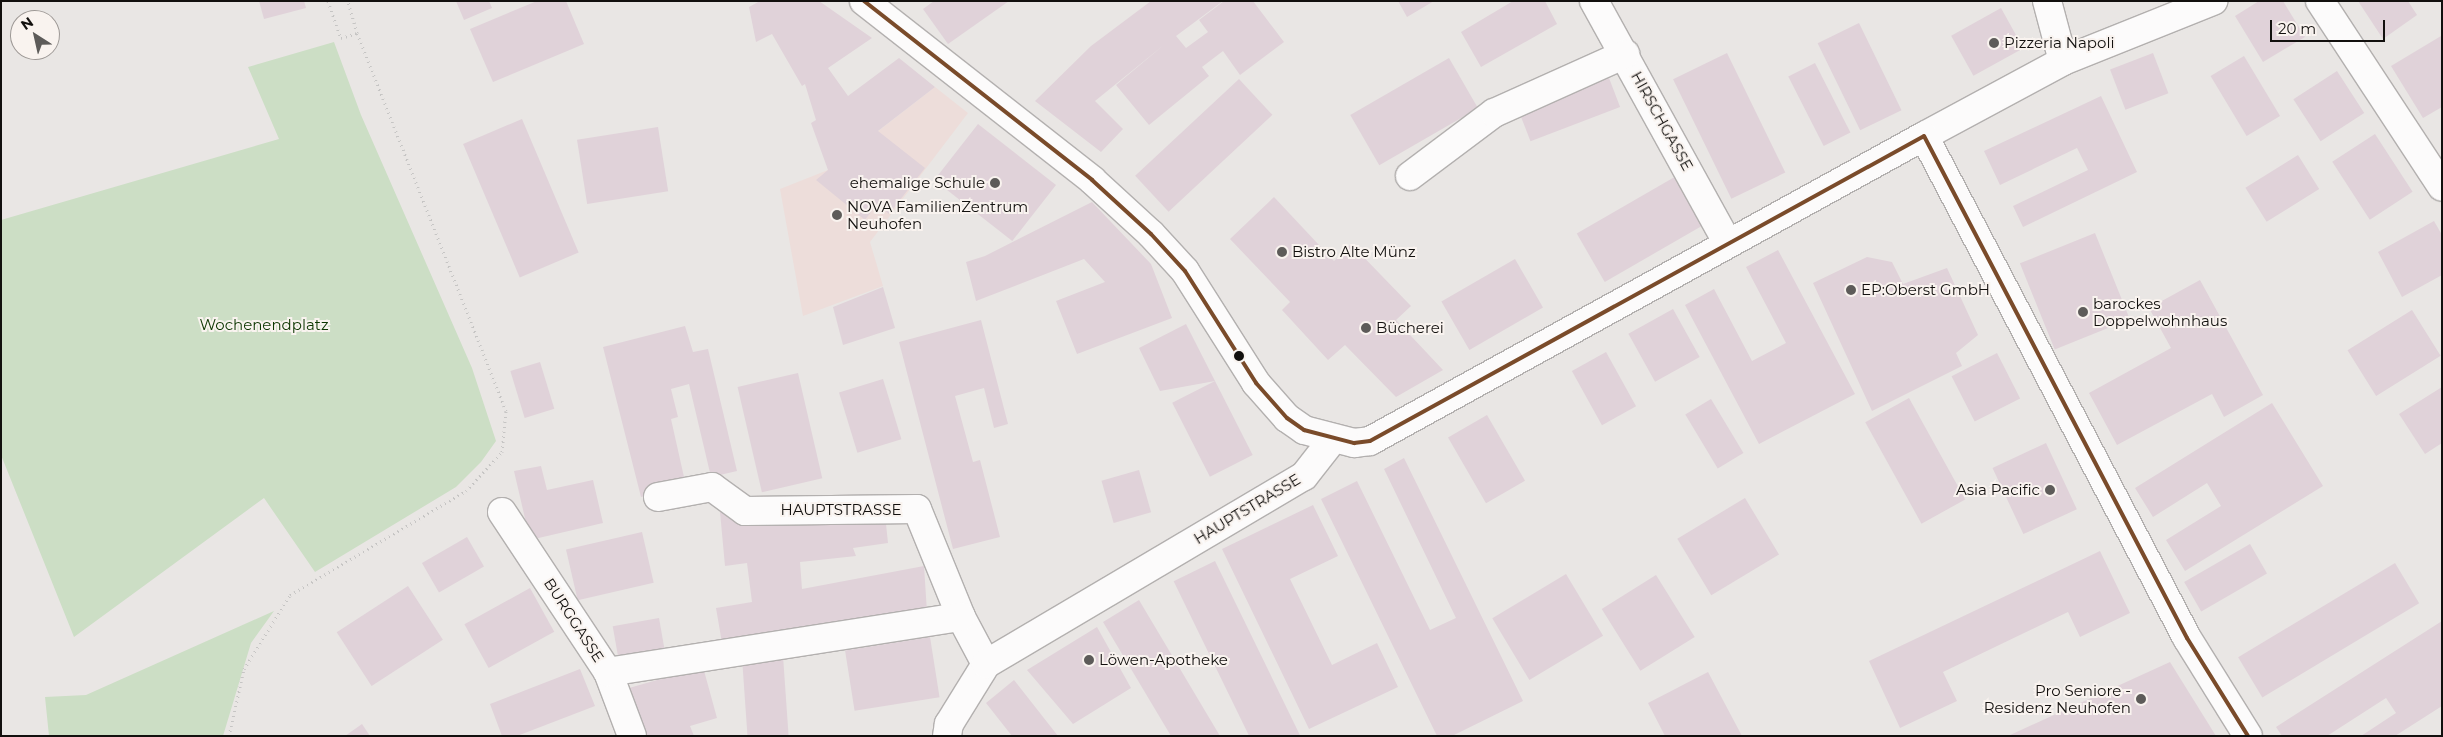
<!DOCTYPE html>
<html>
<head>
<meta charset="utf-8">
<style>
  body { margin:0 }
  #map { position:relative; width:2443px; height:737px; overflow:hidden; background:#e9e6e4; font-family:Montserrat,sans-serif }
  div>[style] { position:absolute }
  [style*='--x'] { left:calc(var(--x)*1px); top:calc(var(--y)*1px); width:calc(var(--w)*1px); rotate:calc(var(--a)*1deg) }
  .education>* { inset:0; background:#edddda }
  .green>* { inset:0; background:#ccdec5 }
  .building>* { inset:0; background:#e0d2d9; transform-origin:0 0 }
  .path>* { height:3px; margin-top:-1.5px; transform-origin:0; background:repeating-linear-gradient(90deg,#c6c5c4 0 1px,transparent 0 5px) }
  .roads { filter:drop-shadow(1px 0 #b3b0af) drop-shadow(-1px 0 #b3b0af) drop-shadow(0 1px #b3b0af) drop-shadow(0 -1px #b3b0af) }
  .minor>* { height:28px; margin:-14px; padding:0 14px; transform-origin:14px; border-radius:14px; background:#fcfbfb }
  .major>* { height:28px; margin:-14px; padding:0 14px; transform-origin:14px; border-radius:14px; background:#fcfbfb }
  .bus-1>* { height:4px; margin:-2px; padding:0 2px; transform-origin:2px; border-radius:2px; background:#7a4b2a }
  .dots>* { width:14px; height:14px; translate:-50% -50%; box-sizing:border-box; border:2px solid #f9f3ef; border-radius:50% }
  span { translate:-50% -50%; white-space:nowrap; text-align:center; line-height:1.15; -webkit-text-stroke:4px #f9f3ef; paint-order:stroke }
  .poi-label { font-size:15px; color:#12100e }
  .left { translate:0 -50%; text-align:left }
  .right { translate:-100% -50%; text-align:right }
  .street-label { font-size:15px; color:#12100e }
  .park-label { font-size:15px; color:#0c3600 }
  .frame { position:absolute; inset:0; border:2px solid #12100e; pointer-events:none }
  .north { position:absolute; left:10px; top:10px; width:50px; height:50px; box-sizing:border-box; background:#f9f3ef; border:1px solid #9d9895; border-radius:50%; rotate:325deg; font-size:14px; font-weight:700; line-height:20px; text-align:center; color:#12100e }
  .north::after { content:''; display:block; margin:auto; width:18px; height:22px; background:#5d5b59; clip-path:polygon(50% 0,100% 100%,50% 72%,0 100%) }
  .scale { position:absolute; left:2270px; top:20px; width:115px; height:22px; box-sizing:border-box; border:2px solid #12100e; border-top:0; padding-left:6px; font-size:15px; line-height:18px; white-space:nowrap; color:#12100e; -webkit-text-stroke:4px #f9f3ef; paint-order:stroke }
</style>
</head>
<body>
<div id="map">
  <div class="education">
    <i style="clip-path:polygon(935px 87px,968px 113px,870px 242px,883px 286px,803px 316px,780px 189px,828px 170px)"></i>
  </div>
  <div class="green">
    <i style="clip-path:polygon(334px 42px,361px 115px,472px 368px,496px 441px,481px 462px,456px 487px,315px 572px,264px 498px,74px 637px,1px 455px,1px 220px,279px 139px,248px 67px)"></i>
    <i style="clip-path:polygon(274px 611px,251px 643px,223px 736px,49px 736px,45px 697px,86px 695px)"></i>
  </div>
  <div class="building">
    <i style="clip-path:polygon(259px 1px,304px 1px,306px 8px,264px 19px)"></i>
    <i style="clip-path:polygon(456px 1px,489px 1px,492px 8px,464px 20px)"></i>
    <i style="clip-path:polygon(537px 1px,566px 1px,584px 44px,493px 82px,470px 29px)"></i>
    <i style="clip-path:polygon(760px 1px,819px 1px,872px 38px,828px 68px,848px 96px,899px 58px,935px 87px,878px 131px,925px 168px,889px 214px,877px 204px,865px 220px,816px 180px,828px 170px,811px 123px,816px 120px,805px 84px,802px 86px,772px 34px,756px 42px,749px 7px)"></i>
    <i style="clip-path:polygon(934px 1px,1009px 1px,948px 44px,923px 9px)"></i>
    <i style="clip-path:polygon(1151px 1px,1223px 1px,1176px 36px,1186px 48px,1208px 32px,1199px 20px,1224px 1px,1253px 1px,1284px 42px,1240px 75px,1223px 51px,1202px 67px,1209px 76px,1149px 125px,1116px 85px,1165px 44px,1095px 101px,1123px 129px,1101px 152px,1035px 101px,1091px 46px)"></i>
    <i style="clip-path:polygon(1398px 1px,1434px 1px,1407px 17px)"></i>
    <i style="clip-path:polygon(1513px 1px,1545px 1px,1557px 24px,1481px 67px,1461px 32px)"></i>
    <i style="clip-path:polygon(2259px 1px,2283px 1px,2305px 37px,2263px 62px,2235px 16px)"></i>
    <i style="clip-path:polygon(2358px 1px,2408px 1px,2417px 15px,2383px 39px)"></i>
    <i style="left:2001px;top:8px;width:46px;height:57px;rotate:61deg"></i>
    <i style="left:1859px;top:23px;width:97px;height:46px;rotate:64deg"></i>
    <i style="clip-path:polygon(2441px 36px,2442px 107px,2423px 118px,2391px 66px)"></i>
    <i style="left:1727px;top:53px;width:133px;height:60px;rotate:64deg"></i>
    <i style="left:2153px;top:53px;width:43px;height:46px;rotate:69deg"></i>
    <i style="left:2244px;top:56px;width:70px;height:39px;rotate:59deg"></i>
    <i style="left:1449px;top:58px;width:58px;height:114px;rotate:60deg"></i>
    <i style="left:1815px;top:63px;width:78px;height:30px;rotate:63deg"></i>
    <i style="left:2337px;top:71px;width:50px;height:52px;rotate:57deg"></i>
    <i style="left:1609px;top:78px;width:31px;height:96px;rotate:69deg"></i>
    <i style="left:1239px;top:79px;width:49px;height:142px;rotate:47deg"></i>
    <i style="clip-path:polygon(2101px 96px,2137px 172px,2023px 227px,2013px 206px,2088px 170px,2077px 148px,2000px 185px,1984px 151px)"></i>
    <i style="left:522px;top:119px;width:145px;height:64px;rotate:67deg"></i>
    <i style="left:978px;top:124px;width:99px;height:71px;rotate:38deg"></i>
    <i style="left:658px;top:127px;width:65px;height:82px;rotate:81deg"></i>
    <i style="left:2375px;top:134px;width:69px;height:51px;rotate:57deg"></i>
    <i style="left:2298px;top:155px;width:40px;height:62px;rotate:58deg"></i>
    <i style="left:1685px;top:171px;width:56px;height:125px;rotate:60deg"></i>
    <i style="clip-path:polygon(1274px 197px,1334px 261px,1351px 244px,1411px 306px,1396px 320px,1443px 370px,1396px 397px,1345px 345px,1328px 360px,1282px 310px,1290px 302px,1230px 239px)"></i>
    <i style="clip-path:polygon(1092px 202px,1151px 264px,1172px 318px,1077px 354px,1056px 301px,1105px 282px,1084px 259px,976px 301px,966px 262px,985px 256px)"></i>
    <i style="clip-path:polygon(2434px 221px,2442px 235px,2442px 275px,2402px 297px,2378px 252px)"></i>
    <i style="left:2095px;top:233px;width:93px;height:81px;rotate:68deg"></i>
    <i style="clip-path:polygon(1778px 250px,1855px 394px,1759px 444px,1685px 305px,1714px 289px,1752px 361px,1786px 343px,1746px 267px)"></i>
    <i style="clip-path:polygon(1867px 257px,1892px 262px,1903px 284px,1947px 268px,1978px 335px,1956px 353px,1962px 366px,1872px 411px,1813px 283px)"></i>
    <i style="left:1515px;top:259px;width:56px;height:85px;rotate:60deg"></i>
    <i style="clip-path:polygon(2200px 280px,2263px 395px,2224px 417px,2212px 394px,2117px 445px,2089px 393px,2171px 348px,2149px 308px)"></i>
    <i style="clip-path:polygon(883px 287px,895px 328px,843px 345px,833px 307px)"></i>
    <i style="left:1673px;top:309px;width:55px;height:51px;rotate:61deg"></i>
    <i style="left:2412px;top:310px;width:54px;height:76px;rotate:58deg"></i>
    <i style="clip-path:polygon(981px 320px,1008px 424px,994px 428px,984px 388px,955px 396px,973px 462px,980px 460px,1000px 537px,953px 549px,899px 342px)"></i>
    <i style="clip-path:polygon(1186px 324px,1215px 381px,1160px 391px,1139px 348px)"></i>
    <i style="clip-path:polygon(685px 326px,693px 352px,708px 349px,737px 471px,711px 477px,689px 384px,671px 389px,678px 417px,671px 419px,686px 486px,641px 497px,603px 347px)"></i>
    <i style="left:1606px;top:352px;width:62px;height:39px;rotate:61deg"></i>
    <i style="left:1997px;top:353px;width:51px;height:51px;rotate:63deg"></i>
    <i style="left:540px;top:362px;width:49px;height:31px;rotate:73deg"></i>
    <i style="left:798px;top:373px;width:108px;height:62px;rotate:77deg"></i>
    <i style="left:883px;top:379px;width:63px;height:46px;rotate:73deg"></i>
    <i style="left:1215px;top:381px;width:83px;height:48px;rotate:63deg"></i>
    <i style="clip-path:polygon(2442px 387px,2442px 443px,2425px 454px,2399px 414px)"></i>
    <i style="left:1909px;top:398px;width:116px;height:50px;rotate:61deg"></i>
    <i style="left:1711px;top:399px;width:63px;height:30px;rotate:59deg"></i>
    <i style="clip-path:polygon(2272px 403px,2323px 486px,2185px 571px,2166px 540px,2221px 506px,2207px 483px,2153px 517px,2135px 488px)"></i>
    <i style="left:1487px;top:415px;width:76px;height:45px;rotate:60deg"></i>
    <i style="left:2046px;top:443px;width:73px;height:59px;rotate:65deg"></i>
    <i style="clip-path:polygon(1404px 458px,1523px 701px,1452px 736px,1437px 736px,1321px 499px,1357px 481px,1430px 630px,1456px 618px,1384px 469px)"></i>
    <i style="clip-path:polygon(541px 466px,547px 490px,593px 480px,603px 523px,530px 540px,514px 471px)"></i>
    <i style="left:1139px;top:470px;width:44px;height:39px;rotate:74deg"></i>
    <i style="left:1745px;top:498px;width:66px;height:79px;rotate:59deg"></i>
    <i style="clip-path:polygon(1313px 505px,1338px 556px,1290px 579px,1332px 665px,1377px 643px,1398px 687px,1309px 729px,1222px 549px)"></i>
    <i style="clip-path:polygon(720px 512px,886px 524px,888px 543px,853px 548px,856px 556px,800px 562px,802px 589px,924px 566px,927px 612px,722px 643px,716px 608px,752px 602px,747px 563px,725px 566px)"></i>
    <i style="left:642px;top:532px;width:52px;height:78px;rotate:77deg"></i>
    <i style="left:467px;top:537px;width:34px;height:52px;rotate:60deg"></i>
    <i style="left:2250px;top:544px;width:34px;height:76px;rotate:60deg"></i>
    <i style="clip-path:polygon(2100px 551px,2130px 613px,2080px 637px,2068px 612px,1943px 672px,1957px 701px,1900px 728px,1869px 661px)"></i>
    <i style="left:1215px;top:561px;width:195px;height:46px;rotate:64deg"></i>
    <i style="left:2395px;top:563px;width:47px;height:183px;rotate:59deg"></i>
    <i style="left:1566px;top:574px;width:72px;height:86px;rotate:59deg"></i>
    <i style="left:1656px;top:575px;width:73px;height:64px;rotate:58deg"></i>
    <i style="left:408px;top:586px;width:64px;height:85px;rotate:57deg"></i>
    <i style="left:530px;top:588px;width:50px;height:75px;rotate:61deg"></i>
    <i style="clip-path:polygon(1139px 600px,1220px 736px,1171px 736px,1103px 622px)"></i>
    <i style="left:659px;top:618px;width:41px;height:47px;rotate:80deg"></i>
    <i style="clip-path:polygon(2442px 621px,2442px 706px,2395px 736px,2361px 736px,2396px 713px,2386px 698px,2327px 736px,2282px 736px,2276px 727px)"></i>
    <i style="clip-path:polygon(1097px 627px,1131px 688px,1073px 724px,1027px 670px)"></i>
    <i style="left:930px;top:637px;width:61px;height:86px;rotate:81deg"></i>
    <i style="left:783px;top:656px;width:80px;height:41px;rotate:86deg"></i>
    <i style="clip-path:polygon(2170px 662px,2216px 736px,2008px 736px)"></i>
    <i style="clip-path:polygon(703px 667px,717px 718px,690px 726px,694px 736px,645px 736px,629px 688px)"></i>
    <i style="clip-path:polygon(580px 669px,595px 706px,517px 736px,502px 736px,490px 704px)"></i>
    <i style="clip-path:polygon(1708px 672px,1742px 736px,1665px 736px,1648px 703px)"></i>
    <i style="clip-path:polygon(1014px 680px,1058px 736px,1012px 736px,986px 703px)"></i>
    <i style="clip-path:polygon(362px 724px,370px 736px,345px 736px)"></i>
  </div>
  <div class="path">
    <i style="--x:328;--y:1;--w:39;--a:71"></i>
    <i style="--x:341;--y:38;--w:17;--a:-17"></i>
    <i style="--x:229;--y:736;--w:69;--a:-77.4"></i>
    <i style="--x:244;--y:669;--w:87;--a:-58.1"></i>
    <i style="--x:290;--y:595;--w:204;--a:-30.6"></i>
    <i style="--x:466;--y:491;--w:53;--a:-47.3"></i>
    <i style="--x:502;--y:452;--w:41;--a:-84.4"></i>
    <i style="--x:506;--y:411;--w:406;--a:-111.5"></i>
    <i style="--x:357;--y:33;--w:33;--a:-106"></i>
  </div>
  <div class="roads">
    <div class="minor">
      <i style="--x:1594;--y:1;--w:275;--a:61.1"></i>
      <i style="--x:2047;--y:1;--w:62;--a:75.1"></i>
      <i style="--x:2320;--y:1;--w:222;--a:56.7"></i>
      <i style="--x:1924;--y:136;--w:158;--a:-28.3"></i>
      <i style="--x:2063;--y:61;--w:162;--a:-21.8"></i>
      <i style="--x:1410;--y:176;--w:105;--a:-36.9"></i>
      <i style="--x:1494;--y:113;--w:144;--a:-24.2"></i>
      <i style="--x:658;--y:497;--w:55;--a:-10.5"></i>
      <i style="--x:712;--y:487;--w:41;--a:36"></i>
      <i style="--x:745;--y:511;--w:172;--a:-0.7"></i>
      <i style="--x:917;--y:509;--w:117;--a:67.8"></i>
      <i style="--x:961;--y:617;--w:53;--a:62"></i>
      <i style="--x:502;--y:512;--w:192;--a:56.5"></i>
      <i style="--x:608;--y:672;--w:68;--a:69.4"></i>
      <i style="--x:608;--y:672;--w:357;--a:-8.9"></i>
      <i style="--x:947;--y:736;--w:12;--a:-81"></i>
      <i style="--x:949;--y:724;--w:70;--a:-58.3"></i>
      <i style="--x:986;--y:664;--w:369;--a:-30.6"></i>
      <i style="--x:1304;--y:476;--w:47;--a:-51.9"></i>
    </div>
    <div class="major">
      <i style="--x:864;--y:1;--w:290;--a:38.1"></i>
      <i style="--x:1092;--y:180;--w:80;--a:42.5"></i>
      <i style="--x:1151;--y:234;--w:50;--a:47.4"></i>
      <i style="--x:1185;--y:271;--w:133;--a:57.6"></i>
      <i style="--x:1256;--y:383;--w:47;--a:48.5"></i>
      <i style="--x:1287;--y:418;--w:21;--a:35"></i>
      <i style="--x:1304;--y:430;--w:52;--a:14.6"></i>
      <i style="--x:1354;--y:443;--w:16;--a:-7"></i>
      <i style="--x:1370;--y:441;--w:632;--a:-28.83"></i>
      <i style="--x:1924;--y:136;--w:567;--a:62.35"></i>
      <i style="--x:2187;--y:638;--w:115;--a:58.1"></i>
    </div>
  </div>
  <div class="bus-1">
    <i style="--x:864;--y:1;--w:290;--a:38.1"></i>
    <i style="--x:1092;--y:180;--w:80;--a:42.5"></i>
    <i style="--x:1151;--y:234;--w:50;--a:47.4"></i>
    <i style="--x:1185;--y:271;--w:133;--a:57.6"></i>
    <i style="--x:1256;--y:383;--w:47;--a:48.5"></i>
    <i style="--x:1287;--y:418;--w:21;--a:35"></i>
    <i style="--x:1304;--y:430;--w:52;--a:14.6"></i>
    <i style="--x:1354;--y:443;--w:16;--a:-7"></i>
    <i style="--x:1370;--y:441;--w:632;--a:-28.83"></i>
    <i style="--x:1924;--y:136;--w:567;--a:62.35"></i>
    <i style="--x:2187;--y:638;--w:115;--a:58.1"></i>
  </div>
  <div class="dots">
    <i style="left:1994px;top:43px;background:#5d5b59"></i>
    <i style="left:995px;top:183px;background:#5d5b59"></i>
    <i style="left:837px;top:215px;background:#5d5b59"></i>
    <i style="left:1282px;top:252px;background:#5d5b59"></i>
    <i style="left:1851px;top:290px;background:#5d5b59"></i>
    <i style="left:2083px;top:312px;background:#5d5b59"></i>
    <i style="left:1366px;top:328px;background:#5d5b59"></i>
    <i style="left:1239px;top:356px;background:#12100e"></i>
    <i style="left:2050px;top:490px;background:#5d5b59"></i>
    <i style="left:1089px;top:660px;background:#5d5b59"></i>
    <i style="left:2141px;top:699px;background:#5d5b59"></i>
  </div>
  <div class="poi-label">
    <span class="left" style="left:2004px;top:43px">Pizzeria Napoli</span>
    <span class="right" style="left:985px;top:183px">ehemalige Schule</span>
    <span class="left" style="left:847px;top:215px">NOVA FamilienZentrum<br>Neuhofen</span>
    <span class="left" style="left:1292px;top:252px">Bistro Alte Münz</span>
    <span class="left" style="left:1861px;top:290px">EP:Oberst GmbH</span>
    <span class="left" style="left:2093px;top:312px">barockes<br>Doppelwohnhaus</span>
    <span class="left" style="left:1376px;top:328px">Bücherei</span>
    <span class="right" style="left:2040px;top:490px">Asia Pacific</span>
    <span class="left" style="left:1099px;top:660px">Löwen-Apotheke</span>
    <span class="right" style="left:2131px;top:699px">Pro Seniore -<br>Residenz Neuhofen</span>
  </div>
  <div class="street-label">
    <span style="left:1662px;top:121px;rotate:61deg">HIRSCHGASSE</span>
    <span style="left:1247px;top:509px;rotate:-31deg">HAUPTSTRASSE</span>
    <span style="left:841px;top:510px">HAUPTSTRASSE</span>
    <span style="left:574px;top:620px;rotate:57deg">BURGGASSE</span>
  </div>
  <div class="park-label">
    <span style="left:264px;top:325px">Wochenendplatz</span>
  </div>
  <div class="frame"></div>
  <div class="north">N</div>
  <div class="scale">20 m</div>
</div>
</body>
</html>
